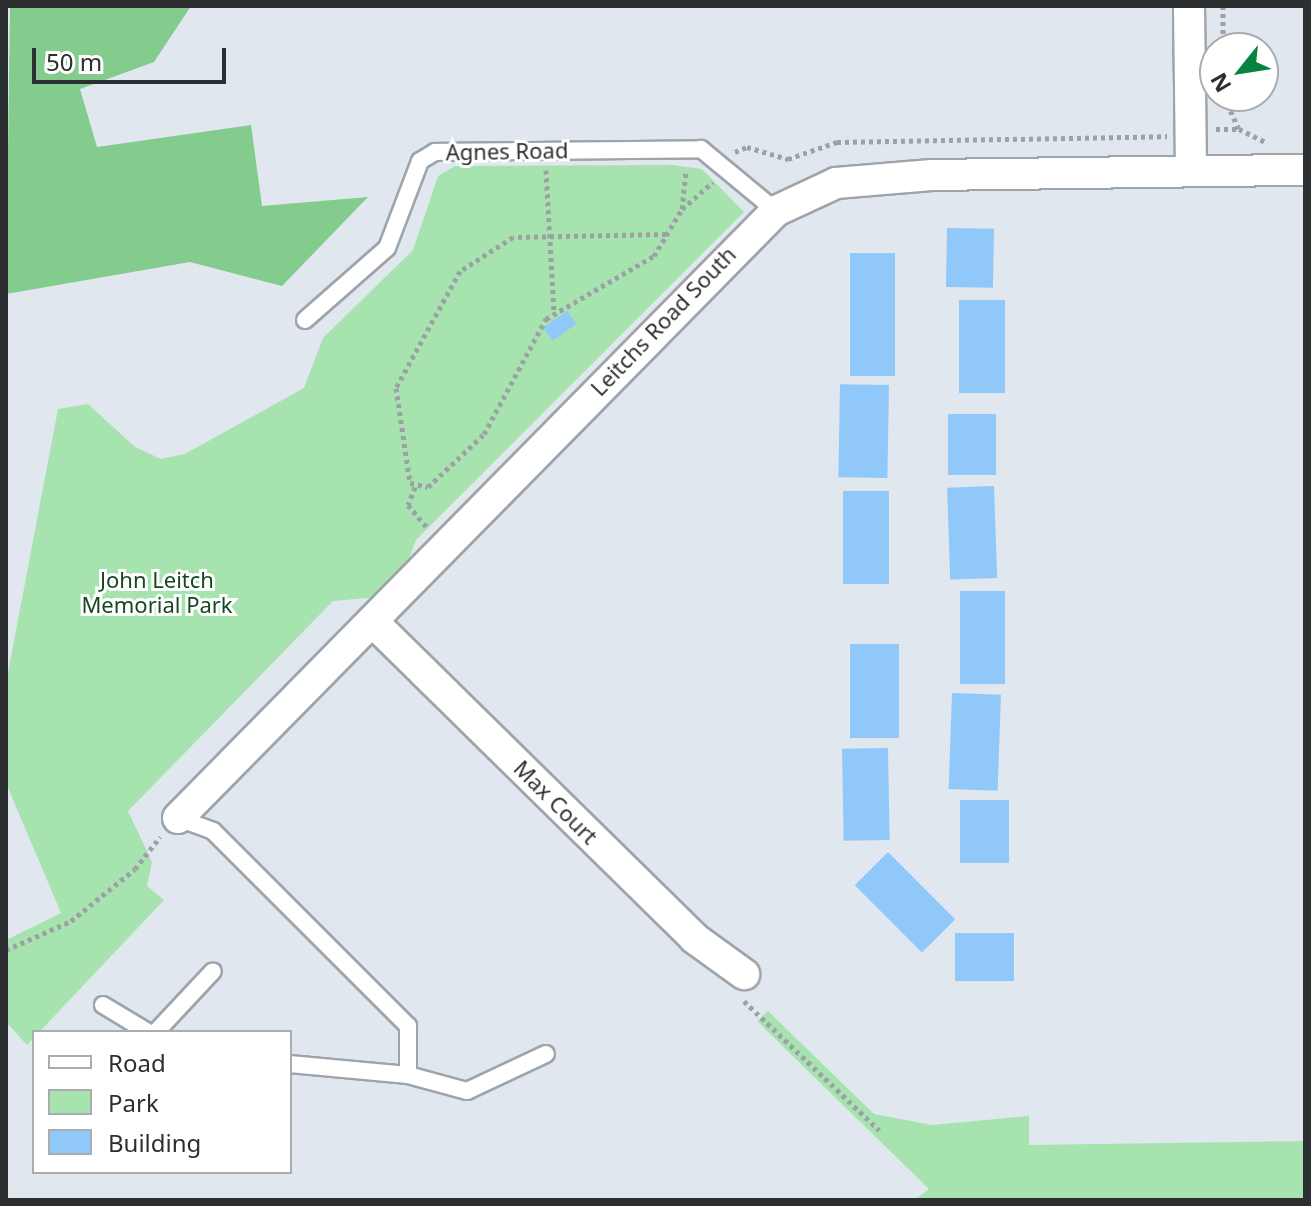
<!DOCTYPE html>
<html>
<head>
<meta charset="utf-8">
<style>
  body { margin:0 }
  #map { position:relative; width:1311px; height:1206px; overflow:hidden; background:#e0e7ee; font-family:"Noto Sans",sans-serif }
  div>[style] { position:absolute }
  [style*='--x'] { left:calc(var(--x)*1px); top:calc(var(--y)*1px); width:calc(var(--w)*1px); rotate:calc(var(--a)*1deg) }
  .green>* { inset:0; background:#a7e3ae }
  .forest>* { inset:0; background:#84cc8d }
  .building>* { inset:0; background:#90c8fa; transform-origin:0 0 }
  .path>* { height:5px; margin-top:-2.5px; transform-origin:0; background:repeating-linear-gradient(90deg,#9ca1a6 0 4px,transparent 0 8px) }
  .roads { filter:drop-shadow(2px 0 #9da4aa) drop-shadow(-2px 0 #9da4aa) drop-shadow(0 2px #9da4aa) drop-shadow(0 -2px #9da4aa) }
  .lane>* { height:16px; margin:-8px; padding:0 8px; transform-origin:8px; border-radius:8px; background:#fff }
  .street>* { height:30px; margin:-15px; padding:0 15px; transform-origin:15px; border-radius:15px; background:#fff }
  span { translate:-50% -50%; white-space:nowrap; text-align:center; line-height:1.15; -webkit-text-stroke:6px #fff; paint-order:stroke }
  .street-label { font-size:22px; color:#2c2f31 }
  .park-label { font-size:22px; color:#164820 }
  .frame { position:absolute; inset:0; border:8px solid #2c2f31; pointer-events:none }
  .legend { position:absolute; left:32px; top:1030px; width:260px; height:144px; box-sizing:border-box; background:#fff; border:2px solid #abacad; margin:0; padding:10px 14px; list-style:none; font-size:24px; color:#2c2f31 }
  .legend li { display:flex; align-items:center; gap:16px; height:40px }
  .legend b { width:40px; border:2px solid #abacad }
  .north { position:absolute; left:1199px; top:32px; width:80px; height:80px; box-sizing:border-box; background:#fff; border:2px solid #abacad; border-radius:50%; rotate:240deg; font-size:22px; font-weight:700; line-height:32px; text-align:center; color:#2c2f31 }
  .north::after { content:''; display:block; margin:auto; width:28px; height:36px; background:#04843f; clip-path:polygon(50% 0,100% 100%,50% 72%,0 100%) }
  .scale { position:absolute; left:32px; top:48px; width:194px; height:36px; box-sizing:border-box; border:4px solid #2c2f31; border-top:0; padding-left:10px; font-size:24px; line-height:28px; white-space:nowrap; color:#2c2f31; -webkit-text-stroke:6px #fff; paint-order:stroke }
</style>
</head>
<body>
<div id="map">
  <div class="green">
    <i style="clip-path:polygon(672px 165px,702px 169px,744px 212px,416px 540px,404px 571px,379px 597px,333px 601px,128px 811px,152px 862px,147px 886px,164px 900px,27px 1045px,6px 1022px,6px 940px,61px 913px,6px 783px,6px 683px,58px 409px,88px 404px,135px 447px,161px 459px,185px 454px,304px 388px,323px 338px,413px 250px,438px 176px,455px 166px)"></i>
    <i style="clip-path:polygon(768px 1011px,874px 1114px,932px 1125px,1029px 1116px,1029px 1145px,1305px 1141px,1305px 1200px,915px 1200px,929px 1189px,757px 1021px)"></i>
  </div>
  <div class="forest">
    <i style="clip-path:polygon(10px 6px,191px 6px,154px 62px,80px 89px,97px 147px,251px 125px,262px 206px,368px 197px,282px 286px,190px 262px,6px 294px)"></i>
  </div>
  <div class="building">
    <i style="left:947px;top:228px;width:47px;height:59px;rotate:1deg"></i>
    <i style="left:895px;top:253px;width:123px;height:45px;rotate:90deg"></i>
    <i style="left:959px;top:300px;width:46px;height:93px"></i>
    <i style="left:567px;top:311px;width:16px;height:29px;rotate:55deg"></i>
    <i style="left:889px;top:385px;width:93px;height:49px;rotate:91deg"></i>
    <i style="left:948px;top:414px;width:48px;height:61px"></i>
    <i style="left:994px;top:486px;width:92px;height:47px;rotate:88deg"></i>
    <i style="left:843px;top:491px;width:46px;height:93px"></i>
    <i style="left:960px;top:591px;width:45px;height:93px"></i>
    <i style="left:850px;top:644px;width:49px;height:94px"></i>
    <i style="left:952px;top:693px;width:49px;height:96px;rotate:2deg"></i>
    <i style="left:888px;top:748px;width:92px;height:46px;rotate:89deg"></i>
    <i style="left:960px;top:800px;width:49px;height:63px"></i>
    <i style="left:888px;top:852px;width:95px;height:47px;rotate:45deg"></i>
    <i style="left:1014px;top:933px;width:48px;height:59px;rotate:90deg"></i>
  </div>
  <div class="path">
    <i style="--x:1223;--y:6;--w:42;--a:90"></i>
    <i style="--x:1224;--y:96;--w:36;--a:66"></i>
    <i style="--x:1239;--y:129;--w:30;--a:26"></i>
    <i style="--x:1216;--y:129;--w:23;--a:0"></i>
    <i style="--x:735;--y:152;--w:13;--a:-23"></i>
    <i style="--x:747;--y:147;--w:43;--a:16.3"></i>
    <i style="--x:788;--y:159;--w:52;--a:-19.1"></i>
    <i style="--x:837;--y:142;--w:330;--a:-1"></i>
    <i style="--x:546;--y:170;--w:143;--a:86.8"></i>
    <i style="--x:682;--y:209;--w:41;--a:-41.1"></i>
    <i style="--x:666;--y:234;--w:153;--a:178.9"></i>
    <i style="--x:513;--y:237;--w:63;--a:147.3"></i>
    <i style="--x:460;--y:271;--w:133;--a:118.7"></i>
    <i style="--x:396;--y:388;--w:96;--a:81.6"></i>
    <i style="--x:410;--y:483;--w:18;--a:13"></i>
    <i style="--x:428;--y:487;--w:77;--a:-43.4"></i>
    <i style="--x:484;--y:434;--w:131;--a:-61.7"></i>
    <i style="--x:546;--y:319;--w:125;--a:-30.3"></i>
    <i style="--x:654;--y:256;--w:55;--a:-59.2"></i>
    <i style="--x:682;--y:209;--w:39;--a:-84"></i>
    <i style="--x:415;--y:487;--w:19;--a:111"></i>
    <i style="--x:408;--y:505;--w:30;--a:50"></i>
    <i style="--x:6;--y:950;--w:71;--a:-24"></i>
    <i style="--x:71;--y:921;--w:82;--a:-39.1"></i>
    <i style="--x:135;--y:869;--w:41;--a:-52"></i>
    <i style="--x:744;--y:1001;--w:187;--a:43.7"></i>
  </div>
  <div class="roads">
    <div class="lane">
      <i style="--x:305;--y:320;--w:109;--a:-41.3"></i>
      <i style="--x:387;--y:248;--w:93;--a:-69.2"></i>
      <i style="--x:420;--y:161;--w:17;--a:-31"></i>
      <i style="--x:435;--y:152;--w:266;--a:-0.6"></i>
      <i style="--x:701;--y:149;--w:97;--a:39.6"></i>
      <i style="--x:178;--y:818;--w:37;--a:20"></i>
      <i style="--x:213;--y:831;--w:276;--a:45"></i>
      <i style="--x:408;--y:1026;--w:49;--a:90"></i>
      <i style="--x:408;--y:1075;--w:119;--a:-174.7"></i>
      <i style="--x:103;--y:1005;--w:52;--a:31"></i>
      <i style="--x:156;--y:1032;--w:83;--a:-46.9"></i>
      <i style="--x:408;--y:1075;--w:61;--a:15.2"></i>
      <i style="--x:467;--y:1091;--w:87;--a:-25.1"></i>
    </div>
    <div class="street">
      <i style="--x:1189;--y:6;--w:164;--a:89.3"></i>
      <i style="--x:374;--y:623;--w:449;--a:44.5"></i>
      <i style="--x:694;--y:938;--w:62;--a:35.8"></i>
      <i style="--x:178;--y:818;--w:852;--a:-45.43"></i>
      <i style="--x:776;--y:211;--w:66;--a:-25"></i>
      <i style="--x:836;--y:183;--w:96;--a:-4.8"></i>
      <i style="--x:932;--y:175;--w:373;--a:-0.8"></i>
    </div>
  </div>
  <div class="street-label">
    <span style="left:507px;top:151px;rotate:-1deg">Agnes Road</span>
    <span style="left:663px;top:321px;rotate:-46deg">Leitchs Road South</span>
    <span style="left:556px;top:802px;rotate:45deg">Max Court</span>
  </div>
  <div class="park-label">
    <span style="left:157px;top:592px">John Leitch<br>Memorial Park</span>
  </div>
  <div class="frame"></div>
  <ul class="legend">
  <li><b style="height:10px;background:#fff"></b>Road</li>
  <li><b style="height:22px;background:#a7e3ae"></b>Park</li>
  <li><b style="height:22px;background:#90c8fa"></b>Building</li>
  </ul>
  <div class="north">N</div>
  <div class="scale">50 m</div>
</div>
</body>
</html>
